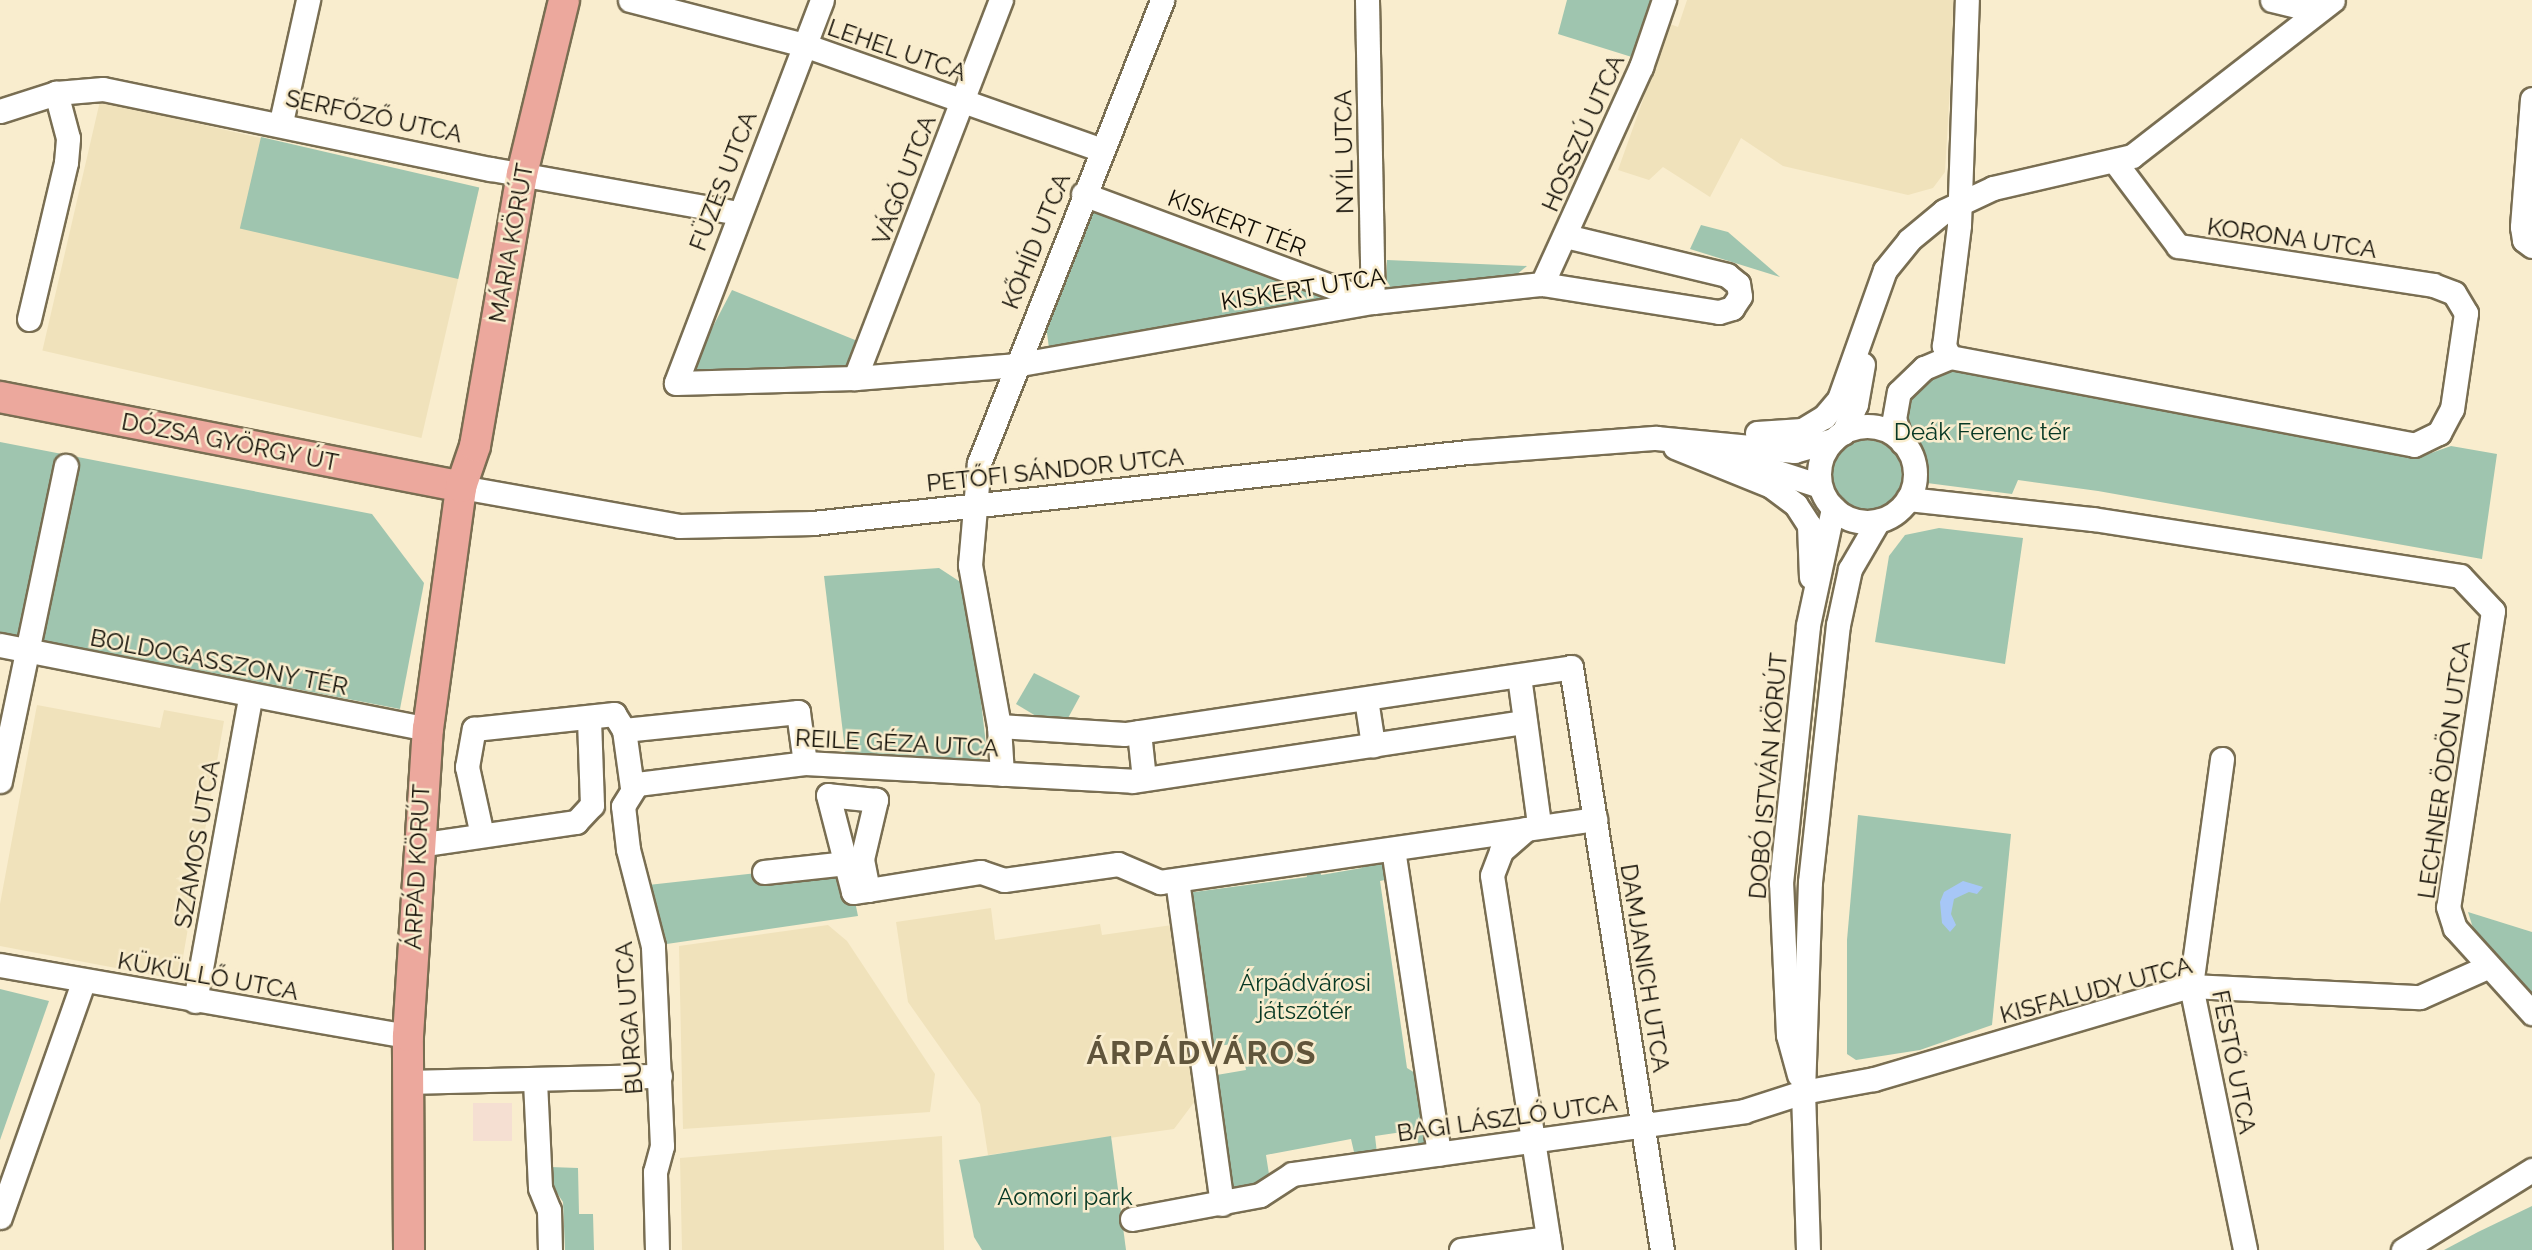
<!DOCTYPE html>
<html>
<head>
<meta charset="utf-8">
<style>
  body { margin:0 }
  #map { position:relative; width:2532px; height:1250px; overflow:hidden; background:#f9edce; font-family:Raleway,sans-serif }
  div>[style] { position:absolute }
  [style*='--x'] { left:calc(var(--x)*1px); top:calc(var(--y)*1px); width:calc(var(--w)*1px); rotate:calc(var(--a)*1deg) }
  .industrial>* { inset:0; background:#f5dfd2; transform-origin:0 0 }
  .built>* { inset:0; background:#f0e2bb; transform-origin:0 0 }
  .green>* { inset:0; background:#9fc5af; transform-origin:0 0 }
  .round { border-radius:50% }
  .water>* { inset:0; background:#a7c7f7 }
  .roads { filter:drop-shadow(2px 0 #796e52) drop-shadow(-2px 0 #796e52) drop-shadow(0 2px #796e52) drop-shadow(0 -2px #796e52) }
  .minor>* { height:23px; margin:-11.5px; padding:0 11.5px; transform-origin:11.5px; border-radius:11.5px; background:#fff }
  .minor>.ring { margin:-11.5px; padding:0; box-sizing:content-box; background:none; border:23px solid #fff; border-radius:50% }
  .major>* { height:30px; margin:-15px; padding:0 15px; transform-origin:15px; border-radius:15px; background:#eca89d }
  span { translate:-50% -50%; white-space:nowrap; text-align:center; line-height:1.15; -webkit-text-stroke:5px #f9edce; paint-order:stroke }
  .street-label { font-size:24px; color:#120e05 }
  .park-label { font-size:24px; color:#073824 }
  .district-label { font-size:32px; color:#60553b; font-weight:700; letter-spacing:2px }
</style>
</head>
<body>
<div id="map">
  <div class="industrial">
    <i style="left:473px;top:1103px;width:39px;height:38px"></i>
  </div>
  <div class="built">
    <i style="clip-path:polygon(1687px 0,1955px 0,1945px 172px,1933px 188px,1908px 195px,1783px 166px,1741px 138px,1710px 197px,1663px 167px,1649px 180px,1618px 170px,1670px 24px,1678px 27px)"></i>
    <i style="left:100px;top:101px;width:389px;height:256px;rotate:13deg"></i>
    <i style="clip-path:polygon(37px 705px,160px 728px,164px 710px,224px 721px,179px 980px,0 946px,0 904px)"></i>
    <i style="clip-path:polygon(991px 908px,995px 940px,1100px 924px,1102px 935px,1172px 925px,1198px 1097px,1174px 1129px,988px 1155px,980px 1104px,908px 1002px,896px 922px)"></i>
    <i style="clip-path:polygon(828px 925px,847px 941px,935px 1074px,930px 1112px,683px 1129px,679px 946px)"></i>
    <i style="clip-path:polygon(942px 1136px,944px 1250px,682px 1250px,680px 1158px)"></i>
  </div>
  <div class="green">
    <i style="clip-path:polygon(1567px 0,1654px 0,1635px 58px,1558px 34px)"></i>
    <i style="left:261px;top:137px;width:224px;height:94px;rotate:13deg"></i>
    <i style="clip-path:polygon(1092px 204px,1342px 301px,1049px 348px,1046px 326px)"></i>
    <i style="clip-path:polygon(1701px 225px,1728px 232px,1780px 277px,1690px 249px)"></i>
    <i style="clip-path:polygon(1387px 260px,1527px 266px,1516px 275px,1386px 289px)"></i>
    <i style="clip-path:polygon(732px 290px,860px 342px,849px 370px,687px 376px)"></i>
    <i style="clip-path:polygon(1938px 367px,2153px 404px,2417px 458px,2451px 446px,2497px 454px,2482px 559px,2098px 491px,2018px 480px,2012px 494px,1927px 483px,1927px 461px,1917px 434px,1905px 422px,1913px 390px)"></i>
    <i class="round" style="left:1832px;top:440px;width:70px;height:70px"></i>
    <i style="clip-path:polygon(0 442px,372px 514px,424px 583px,400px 709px,0 632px)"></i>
    <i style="clip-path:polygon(1939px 528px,2023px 538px,2005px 664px,1875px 642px,1889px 556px,1905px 535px)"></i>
    <i style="clip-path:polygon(939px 568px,968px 587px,986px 745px,983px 757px,969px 765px,846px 758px,824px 576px)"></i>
    <i style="clip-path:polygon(1034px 673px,1080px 696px,1067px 720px,1036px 716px,1016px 704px)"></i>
    <i style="clip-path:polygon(1858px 815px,2011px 834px,1992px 1025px,1920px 1050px,1856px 1060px,1847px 1054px,1847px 940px)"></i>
    <i style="clip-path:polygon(1393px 849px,1398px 877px,1380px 881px,1407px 1068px,1428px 1081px,1439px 1154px,1420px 1156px,1416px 1130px,1375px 1136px,1378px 1162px,1357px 1165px,1351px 1139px,1266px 1155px,1271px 1187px,1222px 1204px,1205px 1077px,1246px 1070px,1241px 1043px,1202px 1048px,1179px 894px,1307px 877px,1304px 862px,1318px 860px,1321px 875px,1362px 868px,1360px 854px)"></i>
    <i style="clip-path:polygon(847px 863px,858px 916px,653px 946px,639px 886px)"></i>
    <i style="clip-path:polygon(2468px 912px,2532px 932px,2532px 994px,2477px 941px)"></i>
    <i style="clip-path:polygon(0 989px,49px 1001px,0 1140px)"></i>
    <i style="clip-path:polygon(1111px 1136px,1126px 1250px,982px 1250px,974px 1237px,959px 1160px)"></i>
    <i style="clip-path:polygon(550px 1167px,578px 1168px,579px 1214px,593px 1214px,594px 1250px,565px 1250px,563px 1202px,553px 1187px)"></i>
    <i style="clip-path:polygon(2532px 1206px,2532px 1250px,2444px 1250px,2478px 1232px)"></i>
  </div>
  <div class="water">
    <i style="clip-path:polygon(1963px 881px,1983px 887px,1977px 894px,1969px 892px,1954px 899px,1951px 914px,1956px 925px,1950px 932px,1942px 923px,1940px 902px,1944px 892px)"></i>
  </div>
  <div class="roads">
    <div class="minor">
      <i style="--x:630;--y:0;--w:180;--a:14.5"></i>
      <i style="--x:804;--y:45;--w:316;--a:19.4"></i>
      <i style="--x:822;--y:0;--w:410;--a:110.9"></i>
      <i style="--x:676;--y:383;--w:179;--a:-1.6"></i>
      <i style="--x:855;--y:378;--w:161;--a:-4.6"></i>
      <i style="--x:1015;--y:365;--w:364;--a:-10"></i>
      <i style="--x:1373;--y:302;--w:170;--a:-6.1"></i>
      <i style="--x:1542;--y:284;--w:179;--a:9"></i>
      <i style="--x:1719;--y:312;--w:14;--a:-17"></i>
      <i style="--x:1732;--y:308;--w:14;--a:-56"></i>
      <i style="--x:1740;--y:296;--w:12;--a:-99"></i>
      <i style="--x:1738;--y:284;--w:14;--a:-141"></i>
      <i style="--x:1727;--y:275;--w:166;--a:-166.4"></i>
      <i style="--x:1367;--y:0;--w:302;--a:88.9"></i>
      <i style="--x:2272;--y:0;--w:46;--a:13.7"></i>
      <i style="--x:2532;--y:99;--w:128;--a:94.5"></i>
      <i style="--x:2522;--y:227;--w:13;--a:81"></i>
      <i style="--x:2524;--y:240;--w:10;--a:37"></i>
      <i style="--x:0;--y:111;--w:59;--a:-17.8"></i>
      <i style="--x:56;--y:93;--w:47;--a:-4.9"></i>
      <i style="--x:103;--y:89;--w:396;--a:11.7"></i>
      <i style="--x:491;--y:169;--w:251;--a:10.1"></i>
      <i style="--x:281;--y:122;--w:125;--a:-77.5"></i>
      <i style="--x:1083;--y:194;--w:309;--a:20.4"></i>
      <i style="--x:1542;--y:284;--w:239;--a:-65.5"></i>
      <i style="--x:1641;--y:67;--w:71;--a:-71.1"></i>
      <i style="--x:29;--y:319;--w:161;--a:-76.7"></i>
      <i style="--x:66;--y:162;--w:24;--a:-85"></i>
      <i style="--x:68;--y:138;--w:47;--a:-104.9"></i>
      <i style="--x:1950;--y:357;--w:13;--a:-119"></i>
      <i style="--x:1944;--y:346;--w:122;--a:-82.9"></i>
      <i style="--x:1959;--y:225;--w:225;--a:-88"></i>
      <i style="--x:855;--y:378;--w:405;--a:-68.9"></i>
      <i class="ring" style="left:1819px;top:426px;width:73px;height:73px"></i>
      <i style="--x:1757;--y:433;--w:45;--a:-3.8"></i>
      <i style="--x:1802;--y:430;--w:26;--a:-31"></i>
      <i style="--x:1824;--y:417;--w:23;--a:-50"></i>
      <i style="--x:1839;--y:399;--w:137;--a:-70.4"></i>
      <i style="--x:1885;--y:270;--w:38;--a:-51"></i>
      <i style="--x:1909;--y:240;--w:45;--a:-39.6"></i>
      <i style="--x:1944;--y:211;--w:54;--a:-25.1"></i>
      <i style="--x:1993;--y:188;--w:143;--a:-13"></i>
      <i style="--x:2132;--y:156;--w:254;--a:-37.8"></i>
      <i style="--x:1843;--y:433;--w:32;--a:-66"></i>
      <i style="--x:1856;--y:404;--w:40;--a:-80"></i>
      <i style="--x:1902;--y:442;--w:24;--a:-109"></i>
      <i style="--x:1894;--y:419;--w:27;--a:-80"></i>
      <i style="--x:1899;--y:392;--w:35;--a:-44"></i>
      <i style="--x:1924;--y:368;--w:28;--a:-23"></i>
      <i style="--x:1950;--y:357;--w:472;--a:10.7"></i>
      <i style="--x:2414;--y:445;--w:28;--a:-26"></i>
      <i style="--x:2439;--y:433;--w:27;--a:-62"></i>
      <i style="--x:2452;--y:409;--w:97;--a:-81.7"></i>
      <i style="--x:2466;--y:313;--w:23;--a:-121"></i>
      <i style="--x:2454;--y:293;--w:22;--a:-159"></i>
      <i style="--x:2433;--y:285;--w:258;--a:-171.3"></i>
      <i style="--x:2178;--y:246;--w:104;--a:-126.8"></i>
      <i style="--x:1675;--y:447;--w:104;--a:22.1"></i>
      <i style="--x:1771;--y:486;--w:31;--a:37"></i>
      <i style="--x:1796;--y:505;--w:24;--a:57"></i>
      <i style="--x:1809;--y:525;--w:52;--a:87.8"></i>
      <i style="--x:1734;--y:458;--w:90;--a:18"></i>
      <i style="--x:461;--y:487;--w:221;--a:10.1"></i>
      <i style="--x:679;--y:526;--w:134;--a:-1.3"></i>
      <i style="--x:813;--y:523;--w:659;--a:-6.19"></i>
      <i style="--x:1468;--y:452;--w:189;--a:-4.3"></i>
      <i style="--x:1656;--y:438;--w:139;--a:5.4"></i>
      <i style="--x:1794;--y:451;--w:41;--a:-15.8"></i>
      <i style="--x:1908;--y:499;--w:186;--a:6.2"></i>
      <i style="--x:2093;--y:519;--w:371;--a:8.8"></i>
      <i style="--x:2460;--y:576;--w:48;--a:46.7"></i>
      <i style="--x:2493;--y:611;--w:299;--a:98.6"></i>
      <i style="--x:2448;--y:907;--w:22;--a:72"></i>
      <i style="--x:2455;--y:928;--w:115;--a:47.8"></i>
      <i style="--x:0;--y:645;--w:436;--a:11.1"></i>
      <i style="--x:1519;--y:676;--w:149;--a:82.3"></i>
      <i style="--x:1366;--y:699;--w:47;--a:81.3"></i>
      <i style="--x:999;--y:726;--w:126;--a:3.6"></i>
      <i style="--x:1125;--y:734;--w:451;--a:-8.5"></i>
      <i style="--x:1571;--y:667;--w:590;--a:81.13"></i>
      <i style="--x:624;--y:730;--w:175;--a:-5.9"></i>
      <i style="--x:798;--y:712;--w:51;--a:82.2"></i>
      <i style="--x:1139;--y:732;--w:47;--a:83.9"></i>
      <i style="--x:2222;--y:759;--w:229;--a:97.8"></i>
      <i style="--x:2191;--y:986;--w:269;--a:78.4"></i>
      <i style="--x:1002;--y:774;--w:48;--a:-93.6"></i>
      <i style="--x:999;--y:726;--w:164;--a:-100.2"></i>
      <i style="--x:970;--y:565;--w:102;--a:-85"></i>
      <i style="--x:979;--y:463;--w:498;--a:-68.4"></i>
      <i style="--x:0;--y:781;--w:322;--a:-78.2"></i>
      <i style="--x:482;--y:835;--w:70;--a:-102.4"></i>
      <i style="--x:467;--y:767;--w:39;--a:-80"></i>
      <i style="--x:474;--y:729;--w:141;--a:-6.1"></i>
      <i style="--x:614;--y:714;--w:19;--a:58"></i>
      <i style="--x:624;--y:730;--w:59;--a:82.1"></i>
      <i style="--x:418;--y:845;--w:160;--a:-8.3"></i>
      <i style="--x:576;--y:822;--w:23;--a:-47"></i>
      <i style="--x:592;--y:805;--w:88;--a:-92"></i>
      <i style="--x:1393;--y:849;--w:308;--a:81.4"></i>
      <i style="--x:764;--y:872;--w:83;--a:-6.2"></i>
      <i style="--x:1177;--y:880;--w:327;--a:82.1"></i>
      <i style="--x:868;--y:890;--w:32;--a:-101"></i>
      <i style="--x:862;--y:859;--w:61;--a:-76.7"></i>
      <i style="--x:876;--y:800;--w:48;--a:-174.1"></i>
      <i style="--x:828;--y:795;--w:100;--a:75.5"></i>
      <i style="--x:853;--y:892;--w:15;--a:-8"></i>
      <i style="--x:868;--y:890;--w:114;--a:-9.1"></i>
      <i style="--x:981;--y:872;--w:24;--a:19"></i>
      <i style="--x:1004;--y:880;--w:115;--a:-8"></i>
      <i style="--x:1118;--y:864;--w:46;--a:23.2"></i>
      <i style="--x:1160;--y:882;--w:370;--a:-8.2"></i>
      <i style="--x:0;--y:965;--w:414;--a:9.9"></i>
      <i style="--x:195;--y:1001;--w:309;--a:-79.7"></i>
      <i style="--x:1799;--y:1075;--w:41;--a:-105.4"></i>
      <i style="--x:1788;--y:1035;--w:152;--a:-92.6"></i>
      <i style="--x:1781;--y:883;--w:259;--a:-84"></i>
      <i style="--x:1808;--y:625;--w:120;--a:-77.9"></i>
      <i style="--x:535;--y:1081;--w:107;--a:87.3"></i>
      <i style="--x:540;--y:1188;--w:24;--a:68"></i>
      <i style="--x:549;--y:1210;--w:40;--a:88.6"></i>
      <i style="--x:408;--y:1082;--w:252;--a:-1.4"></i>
      <i style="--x:0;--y:1217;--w:249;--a:-70.5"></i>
      <i style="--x:1132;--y:1219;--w:130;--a:-10.6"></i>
      <i style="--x:1260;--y:1195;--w:38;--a:-33"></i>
      <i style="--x:1292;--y:1174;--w:456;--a:-7.9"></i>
      <i style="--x:1744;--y:1111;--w:62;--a:-17.9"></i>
      <i style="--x:1803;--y:1092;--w:72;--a:-10.4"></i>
      <i style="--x:1874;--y:1079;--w:330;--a:-16.4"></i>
      <i style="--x:2191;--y:986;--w:229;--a:2.8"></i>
      <i style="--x:2420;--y:997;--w:73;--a:-24.1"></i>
      <i style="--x:657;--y:1250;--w:78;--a:-91.5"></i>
      <i style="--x:655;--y:1172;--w:27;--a:-75"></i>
      <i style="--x:662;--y:1146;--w:200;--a:-92.6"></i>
      <i style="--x:653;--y:946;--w:100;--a:-104.5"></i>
      <i style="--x:628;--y:849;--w:43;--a:-96.6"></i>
      <i style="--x:623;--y:806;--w:26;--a:-58"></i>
      <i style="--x:637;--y:784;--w:169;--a:-7.1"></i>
      <i style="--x:805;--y:763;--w:328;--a:3.1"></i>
      <i style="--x:1133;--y:781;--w:396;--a:-8.6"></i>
      <i style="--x:1461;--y:1250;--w:88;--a:-7.9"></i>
      <i style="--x:1550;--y:1250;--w:379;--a:-98.8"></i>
      <i style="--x:1492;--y:875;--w:26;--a:-69"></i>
      <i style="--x:1501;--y:851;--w:33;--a:-41"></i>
      <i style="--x:1526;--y:829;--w:70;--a:-8.2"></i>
      <i style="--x:1808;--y:1250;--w:158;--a:-91.8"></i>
      <i style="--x:1803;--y:1092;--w:210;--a:-88.1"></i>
      <i style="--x:1810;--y:882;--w:259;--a:-83.8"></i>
      <i style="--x:1838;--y:625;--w:57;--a:-77.9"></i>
      <i style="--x:1850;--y:569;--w:56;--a:-59.7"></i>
      <i style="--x:2403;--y:1250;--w:152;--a:-31.8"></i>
    </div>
    <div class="major">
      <i style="--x:0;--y:397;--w:470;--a:11"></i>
      <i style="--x:409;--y:1250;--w:214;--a:-90.3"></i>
      <i style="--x:408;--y:1036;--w:308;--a:-86.3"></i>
      <i style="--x:428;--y:729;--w:244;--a:-82.2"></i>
      <i style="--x:461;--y:487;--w:43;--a:-71.1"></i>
      <i style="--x:475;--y:446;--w:276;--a:-80.2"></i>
      <i style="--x:522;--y:174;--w:179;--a:-76.4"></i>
    </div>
  </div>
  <div class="street-label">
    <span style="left:897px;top:50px;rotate:19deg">LEHEL UTCA</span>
    <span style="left:374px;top:116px;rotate:12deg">SERFŐZŐ UTCA</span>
    <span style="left:1583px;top:133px;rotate:-66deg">HOSSZÚ UTCA</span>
    <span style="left:1344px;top:152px;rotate:-91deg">NYÍL UTCA</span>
    <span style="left:904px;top:180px;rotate:-69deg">VÁGÓ UTCA</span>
    <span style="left:723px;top:181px;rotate:-69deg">FÜZES UTCA</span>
    <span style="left:1237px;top:223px;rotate:21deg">KISKERT TÉR</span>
    <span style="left:2292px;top:238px;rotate:8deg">KORONA UTCA</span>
    <span style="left:1036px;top:241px;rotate:-68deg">KŐHÍD UTCA</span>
    <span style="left:511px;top:243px;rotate:-80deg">MÁRIA KÖRÚT</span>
    <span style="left:1303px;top:289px;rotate:-9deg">KISKERT UTCA</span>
    <span style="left:230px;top:442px;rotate:11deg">DÓZSA GYÖRGY ÚT</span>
    <span style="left:1055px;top:470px;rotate:-6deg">PETŐFI SÁNDOR UTCA</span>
    <span style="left:219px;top:662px;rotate:11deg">BOLDOGASSZONY TÉR</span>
    <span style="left:897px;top:743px;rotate:3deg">REILE GÉZA UTCA</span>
    <span style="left:2444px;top:770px;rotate:-82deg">LECHNER ÖDÖN UTCA</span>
    <span style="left:1768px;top:776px;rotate:-85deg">DOBÓ ISTVÁN KÖRÚT</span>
    <span style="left:197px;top:844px;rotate:-80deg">SZAMOS UTCA</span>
    <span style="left:417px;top:867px;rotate:-87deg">ÁRPÁD KÖRÚT</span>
    <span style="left:1645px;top:968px;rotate:81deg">DAMJANICH UTCA</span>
    <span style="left:208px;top:976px;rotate:10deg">KÜKÜLLŐ UTCA</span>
    <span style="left:2096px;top:990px;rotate:-15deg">KISFALUDY UTCA</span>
    <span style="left:629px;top:1018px;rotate:-94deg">BURGA UTCA</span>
    <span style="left:2234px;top:1062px;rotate:79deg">FESTŐ UTCA</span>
    <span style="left:1507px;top:1118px;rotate:-8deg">BAGI LÁSZLÓ UTCA</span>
  </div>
  <div class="park-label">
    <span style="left:1982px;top:432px">Deák Ferenc tér</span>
    <span style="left:1305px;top:997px">Árpádvárosi<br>játszótér</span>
    <span style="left:1065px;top:1197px">Aomori park</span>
  </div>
  <div class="district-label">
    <span style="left:1202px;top:1053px">ÁRPÁDVÁROS</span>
  </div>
</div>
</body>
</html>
